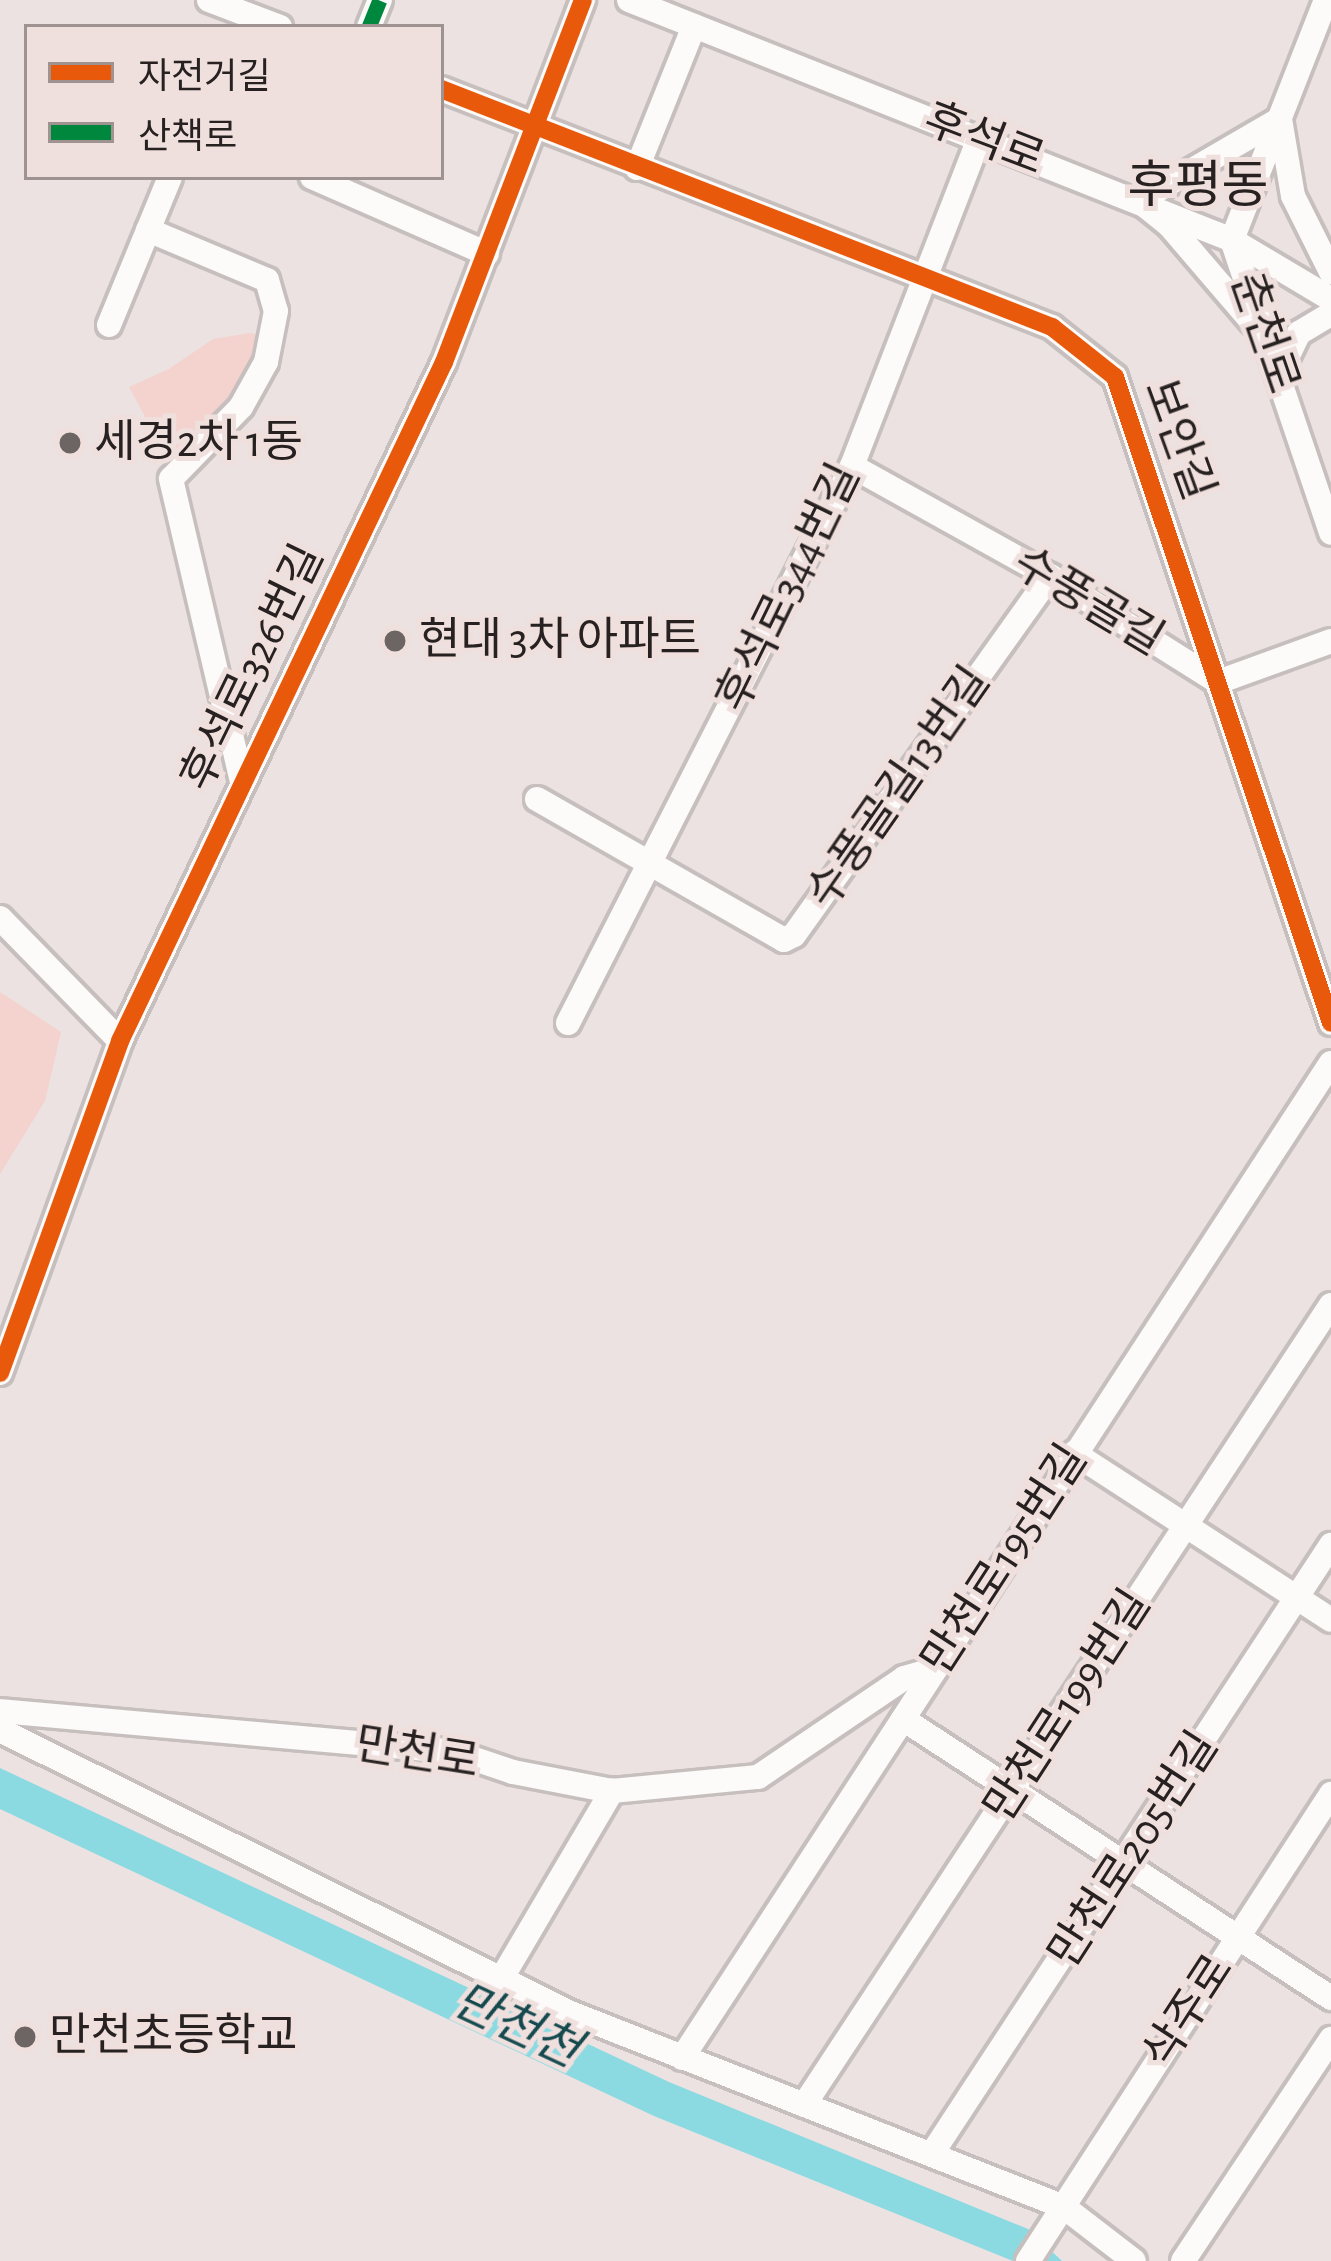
<!DOCTYPE html>
<html>
<head>
<meta charset="utf-8">
<style>
  body { margin:0 }
  #map { position:relative; width:1331px; height:2261px; overflow:hidden; background:#ebe2e1; font-family:"Alegreya Sans","Noto Sans KR",sans-serif }
  div>[style] { position:absolute }
  [style*='--x'] { left:calc(var(--x)*1px); top:calc(var(--y)*1px); width:calc(var(--w)*1px); rotate:calc(var(--a)*1deg) }
  .green>* { inset:0; background:#f4d2cd }
  .water>* { inset:0; background:#8bdae2 }
  .roads { filter:drop-shadow(3px 0 #c6bfbe) drop-shadow(-3px 0 #c6bfbe) drop-shadow(0 3px #c6bfbe) drop-shadow(0 -3px #c6bfbe) }
  .minor>* { height:24px; margin:-12px; padding:0 12px; transform-origin:12px; border-radius:12px; background:#fcfbfa }
  .quiet>* { height:15px; margin-top:-7.5px; transform-origin:0; background:repeating-linear-gradient(90deg,#00873e 0 30px,transparent 0 45px) }
  .cycleway>* { height:18px; margin:-9px; padding:0 9px; transform-origin:9px; border-radius:9px; background:#e8590c }
  .dots>* { width:33px; height:33px; translate:-50% -50%; box-sizing:border-box; border:6px solid #efdfdd; border-radius:50% }
  span { translate:-50% -50%; white-space:nowrap; text-align:center; line-height:1.15; -webkit-text-stroke:10px #efdfdd; paint-order:stroke }
  .street-label { font-size:45px; color:#272221 }
  .poi-label { font-size:45px; color:#272221 }
  .left { translate:0 -50%; text-align:left }
  .water-label { font-size:48px; color:#14494e; font-style:italic }
  .quarter-label { font-size:51px; color:#272221 }
  .legend { position:absolute; left:24px; top:24px; width:420px; height:156px; box-sizing:border-box; background:#efdfdd; border:3px solid #9f9392; margin:0; padding:15px 21px; list-style:none; font-size:36px; color:#272221 }
  .legend li { display:flex; align-items:center; gap:24px; height:60px }
  .legend b { width:60px; border:3px solid #9f9392 }
</style>
</head>
<body>
<div id="map">
  <div class="green">
    <i style="clip-path:polygon(250px 333px,261px 335px,257px 361px,231px 404px,167px 457px,129px 387px,169px 369px,213px 339px)"></i>
    <i style="clip-path:polygon(0 992px,61px 1032px,45px 1101px,0 1174px)"></i>
  </div>
  <div class="water">
    <i style="clip-path:polygon(0 1768px,669px 2082px,1028px 2229px,1062px 2261px,1013px 2261px,654px 2116px,0 1809px)"></i>
  </div>
  <div class="roads">
    <div class="minor">
      <i style="--x:209;--y:0;--w:76;--a:20.8"></i>
      <i style="--x:629;--y:0;--w:649;--a:21.7"></i>
      <i style="--x:1232;--y:240;--w:115;--a:30.8"></i>
      <i style="--x:1326;--y:0;--w:258;--a:111.4"></i>
      <i style="--x:1232;--y:240;--w:309;--a:71.3"></i>
      <i style="--x:369;--y:27;--w:29;--a:-68"></i>
      <i style="--x:441;--y:89;--w:656;--a:21.28"></i>
      <i style="--x:1052;--y:327;--w:80;--a:38.4"></i>
      <i style="--x:1115;--y:377;--w:681;--a:71.51"></i>
      <i style="--x:637;--y:168;--w:153;--a:-68.1"></i>
      <i style="--x:312;--y:177;--w:191;--a:23.7"></i>
      <i style="--x:148;--y:230;--w:129;--a:22.8"></i>
      <i style="--x:267;--y:280;--w:32;--a:74"></i>
      <i style="--x:276;--y:311;--w:52;--a:101.1"></i>
      <i style="--x:266;--y:362;--w:51;--a:119.1"></i>
      <i style="--x:241;--y:407;--w:100;--a:134.2"></i>
      <i style="--x:171;--y:479;--w:311;--a:76.8"></i>
      <i style="--x:1253;--y:323;--w:129;--a:-130.6"></i>
      <i style="--x:1169;--y:225;--w:38;--a:-141"></i>
      <i style="--x:1139;--y:201;--w:163;--a:-30.2"></i>
      <i style="--x:1280;--y:119;--w:78;--a:80.4"></i>
      <i style="--x:1293;--y:196;--w:85;--a:63.4"></i>
      <i style="--x:109;--y:325;--w:160;--a:-67.6"></i>
      <i style="--x:1278;--y:376;--w:48;--a:-64"></i>
      <i style="--x:1299;--y:333;--w:37;--a:-31"></i>
      <i style="--x:852;--y:466;--w:227;--a:29.1"></i>
      <i style="--x:1050;--y:576;--w:199;--a:32.2"></i>
      <i style="--x:1218;--y:682;--w:120;--a:-19.9"></i>
      <i style="--x:537;--y:799;--w:284;--a:29.7"></i>
      <i style="--x:784;--y:940;--w:11;--a:-27"></i>
      <i style="--x:794;--y:935;--w:441;--a:-54.5"></i>
      <i style="--x:0;--y:918;--w:172;--a:45.7"></i>
      <i style="--x:568;--y:1023;--w:625;--a:-62.98"></i>
      <i style="--x:852;--y:466;--w:351;--a:-68.8"></i>
      <i style="--x:0;--y:1373;--w:353;--a:-70.1"></i>
      <i style="--x:120;--y:1041;--w:752;--a:-64.49"></i>
      <i style="--x:444;--y:362;--w:388;--a:-69"></i>
      <i style="--x:1074;--y:1453;--w:306;--a:33"></i>
      <i style="--x:0;--y:1711;--w:453;--a:5.1"></i>
      <i style="--x:451;--y:1751;--w:65;--a:18.7"></i>
      <i style="--x:513;--y:1772;--w:101;--a:10.9"></i>
      <i style="--x:612;--y:1791;--w:147;--a:-5.5"></i>
      <i style="--x:758;--y:1777;--w:176;--a:-34.1"></i>
      <i style="--x:904;--y:1678;--w:29;--a:-16"></i>
      <i style="--x:903;--y:1719;--w:511;--a:33.1"></i>
      <i style="--x:0;--y:1730;--w:634;--a:26.4"></i>
      <i style="--x:568;--y:2012;--w:533;--a:21.46"></i>
      <i style="--x:1064;--y:2207;--w:88;--a:37.6"></i>
      <i style="--x:500;--y:1981;--w:221;--a:-59.5"></i>
      <i style="--x:682;--y:2058;--w:1188;--a:-56.89"></i>
      <i style="--x:804;--y:2105;--w:958;--a:-56.63"></i>
      <i style="--x:933;--y:2152;--w:726;--a:-56.75"></i>
      <i style="--x:1028;--y:2261;--w:557;--a:-57.02"></i>
      <i style="--x:1183;--y:2261;--w:267;--a:-56.3"></i>
    </div>
  </div>
  <div class="quiet">
    <i style="--x:369;--y:27;--w:29;--a:-68"></i>
  </div>
  <div class="cycleway">
    <i style="--x:441;--y:89;--w:656;--a:21.28"></i>
    <i style="--x:1052;--y:327;--w:80;--a:38.4"></i>
    <i style="--x:1115;--y:377;--w:681;--a:71.51"></i>
    <i style="--x:0;--y:1373;--w:353;--a:-70.1"></i>
    <i style="--x:120;--y:1041;--w:752;--a:-64.49"></i>
    <i style="--x:444;--y:362;--w:388;--a:-69"></i>
  </div>
  <div class="dots">
    <i style="left:70px;top:443px;background:#6c6564"></i>
    <i style="left:395px;top:641px;background:#6c6564"></i>
    <i style="left:25px;top:2037px;background:#6c6564"></i>
  </div>
  <div class="street-label">
    <span style="left:984px;top:140px;rotate:21deg">후석로</span>
    <span style="left:1264px;top:333px;rotate:71deg">춘천로</span>
    <span style="left:1178px;top:440px;rotate:70deg">보안길</span>
    <span style="left:789px;top:588px;rotate:-64deg">후석로344번길</span>
    <span style="left:1088px;top:602px;rotate:31deg">수풍골길</span>
    <span style="left:253px;top:668px;rotate:-64deg">후석로326번길</span>
    <span style="left:899px;top:788px;rotate:-55deg">수풍골길13번길</span>
    <span style="left:1005px;top:1560px;rotate:-57deg">만천로195번길</span>
    <span style="left:1068px;top:1706px;rotate:-57deg">만천로199번길</span>
    <span style="left:417px;top:1754px;rotate:9deg">만천로</span>
    <span style="left:1134px;top:1850px;rotate:-57deg">만천로205번길</span>
    <span style="left:1189px;top:2012px;rotate:-57deg">삭주로</span>
  </div>
  <div class="poi-label">
    <span class="left" style="left:94px;top:443px">세경2차 1동</span>
    <span class="left" style="left:419px;top:641px">현대 3차 아파트</span>
    <span class="left" style="left:49px;top:2037px">만천초등학교</span>
  </div>
  <div class="water-label">
    <span style="left:516px;top:2027px;rotate:25deg">만천천</span>
  </div>
  <div class="quarter-label">
    <span style="left:1198px;top:187px">후평동</span>
  </div>
  <ul class="legend">
  <li><b style="height:15px;background:#e8590c"></b>자전거길</li>
  <li><b style="height:15px;background:#00873e"></b>산책로</li>
  </ul>
</div>
</body>
</html>
